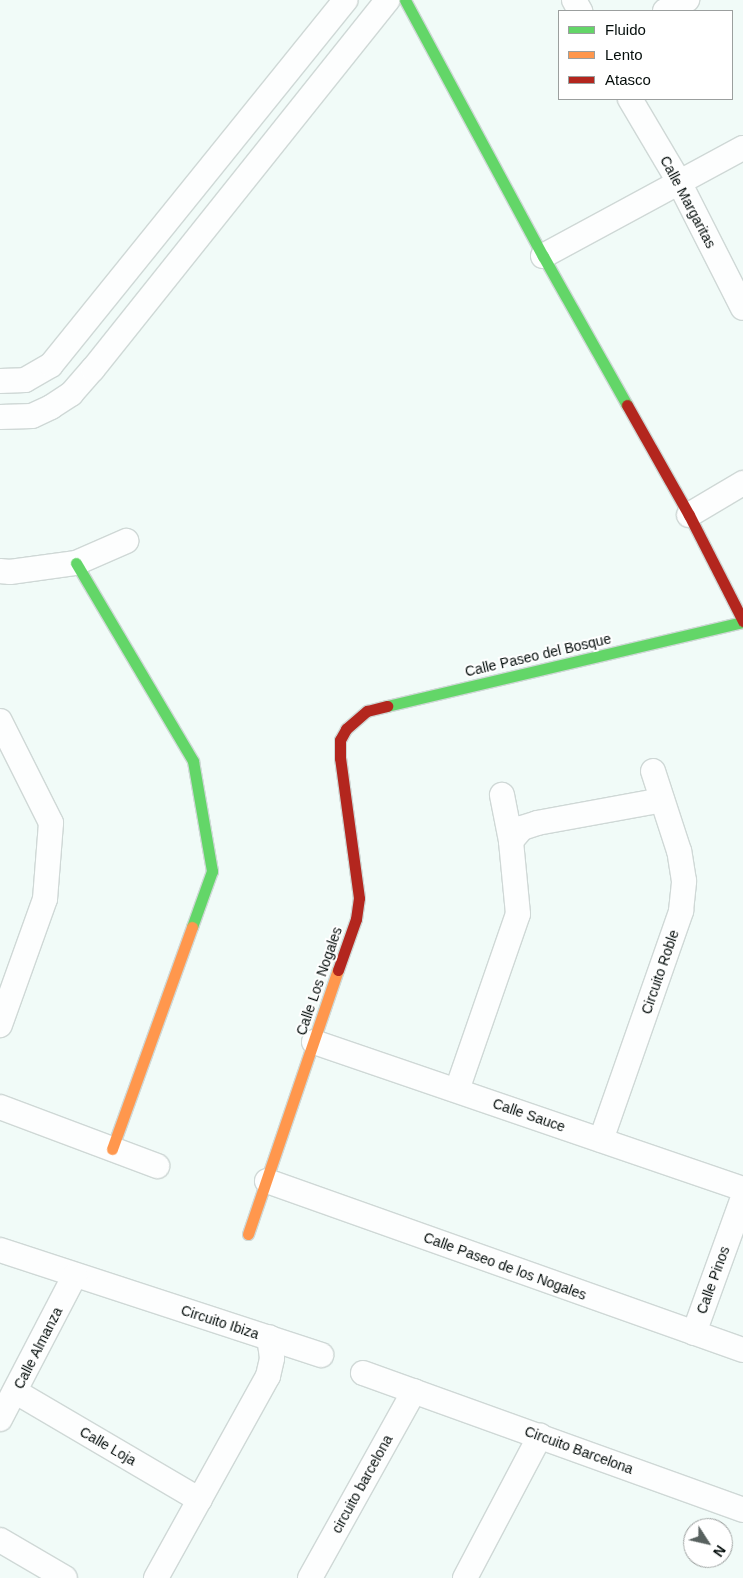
<!DOCTYPE html>
<html>
<head>
<meta charset="utf-8">
<style>
  body { margin:0 }
  #map { position:relative; width:743px; height:1578px; overflow:hidden; background:#f1fbf8; font-family:Helvetica,sans-serif }
  div>[style] { position:absolute }
  [style*='--x'] { left:calc(var(--x)*1px); top:calc(var(--y)*1px); width:calc(var(--w)*1px); rotate:calc(var(--a)*1deg) }
  .roads { filter:drop-shadow(1px 0 #cfd8d6) drop-shadow(-1px 0 #cfd8d6) drop-shadow(0 1px #cfd8d6) drop-shadow(0 -1px #cfd8d6) }
  .street>* { height:24px; margin:-12px; padding:0 12px; transform-origin:12px; border-radius:12px; background:#fdfefe }
  .fast>* { height:11px; margin:-5.5px; padding:0 5.5px; transform-origin:5.5px; border-radius:5.5px; background:#63d668 }
  .slow>* { height:11px; margin:-5.5px; padding:0 5.5px; transform-origin:5.5px; border-radius:5.5px; background:#ff974d }
  .jam>* { height:11px; margin:-5.5px; padding:0 5.5px; transform-origin:5.5px; border-radius:5.5px; background:#b3261e }
  span { translate:-50% -50%; white-space:nowrap; text-align:center; line-height:1.15; -webkit-text-stroke:4px #fff; paint-order:stroke }
  .street-label { font-size:14px; color:#050e0c }
  .legend { position:absolute; left:558px; top:10px; width:175px; height:90px; box-sizing:border-box; background:#fff; border:1px solid #9b9f9e; margin:0; padding:6px 9px; list-style:none; font-size:15px; color:#050e0c }
  .legend li { display:flex; align-items:center; gap:10px; height:25px }
  .legend b { width:25px; border:1px solid #9b9f9e }
  .north { position:absolute; left:683px; top:1518px; width:50px; height:50px; box-sizing:border-box; background:#fff; border:1px solid #9b9f9e; border-radius:50%; rotate:125deg; font-size:14px; font-weight:700; line-height:20px; text-align:center; color:#050e0c }
  .north::after { content:''; display:block; margin:auto; width:18px; height:22px; background:#58615f; clip-path:polygon(50% 0,100% 100%,50% 72%,0 100%) }
</style>
</head>
<body>
<div id="map">
  <div class="roads">
    <div class="street">
      <i style="--x:574;--y:0;--w:13;--a:61"></i>
      <i style="--x:665;--y:11;--w:25;--a:-27"></i>
      <i style="--x:630;--y:99;--w:96;--a:59.4"></i>
      <i style="--x:679;--y:182;--w:141;--a:63.1"></i>
      <i style="--x:543;--y:256;--w:227;--a:-28.4"></i>
      <i style="--x:0;--y:381;--w:25;--a:-2"></i>
      <i style="--x:25;--y:380;--w:30;--a:-30"></i>
      <i style="--x:51;--y:365;--w:469;--a:-51.1"></i>
      <i style="--x:0;--y:417;--w:32;--a:-2"></i>
      <i style="--x:32;--y:416;--w:21;--a:-25"></i>
      <i style="--x:51;--y:407;--w:24;--a:-33"></i>
      <i style="--x:71;--y:394;--w:33;--a:-49"></i>
      <i style="--x:93;--y:369;--w:472;--a:-51.4"></i>
      <i style="--x:689;--y:515;--w:63;--a:-30.7"></i>
      <i style="--x:0;--y:571;--w:10;--a:6"></i>
      <i style="--x:10;--y:572;--w:67;--a:-7.8"></i>
      <i style="--x:76;--y:563;--w:55;--a:-23.7"></i>
      <i style="--x:0;--y:721;--w:114;--a:63.4"></i>
      <i style="--x:51;--y:823;--w:76;--a:94.5"></i>
      <i style="--x:45;--y:899;--w:134;--a:109.7"></i>
      <i style="--x:511;--y:841;--w:17;--a:-50"></i>
      <i style="--x:522;--y:828;--w:16;--a:-18"></i>
      <i style="--x:537;--y:823;--w:127;--a:-10.4"></i>
      <i style="--x:314;--y:1042;--w:453;--a:18.9"></i>
      <i style="--x:457;--y:1090;--w:186;--a:-70.9"></i>
      <i style="--x:518;--y:914;--w:73;--a:-95.5"></i>
      <i style="--x:511;--y:841;--w:47;--a:-101.1"></i>
      <i style="--x:0;--y:1107;--w:168;--a:20.6"></i>
      <i style="--x:601;--y:1140;--w:243;--a:-70.7"></i>
      <i style="--x:681;--y:911;--w:30;--a:-84"></i>
      <i style="--x:684;--y:881;--w:30;--a:-99"></i>
      <i style="--x:679;--y:851;--w:84;--a:-108"></i>
      <i style="--x:267;--y:1181;--w:505;--a:19.55"></i>
      <i style="--x:0;--y:1250;--w:338;--a:18.1"></i>
      <i style="--x:694;--y:1333;--w:144;--a:-70.1"></i>
      <i style="--x:363;--y:1373;--w:404;--a:19.8"></i>
      <i style="--x:16;--y:1392;--w:213;--a:30.4"></i>
      <i style="--x:0;--y:1419;--w:162;--a:-62.5"></i>
      <i style="--x:0;--y:1540;--w:75;--a:30.3"></i>
      <i style="--x:156;--y:1578;--w:231;--a:-61"></i>
      <i style="--x:268;--y:1376;--w:18;--a:-77"></i>
      <i style="--x:272;--y:1358;--w:21;--a:-98"></i>
      <i style="--x:310;--y:1578;--w:214;--a:-60.9"></i>
      <i style="--x:465;--y:1578;--w:161;--a:-62.2"></i>
    </div>
    <div class="fast">
      <i style="--x:405;--y:0;--w:291;--a:61.7"></i>
      <i style="--x:543;--y:256;--w:171;--a:60.6"></i>
      <i style="--x:76;--y:563;--w:230;--a:59.4"></i>
      <i style="--x:193;--y:761;--w:112;--a:80.2"></i>
      <i style="--x:212;--y:871;--w:59;--a:109.7"></i>
      <i style="--x:387;--y:706;--w:366;--a:-13.3"></i>
    </div>
    <div class="slow">
      <i style="--x:112;--y:1149;--w:236;--a:-70.2"></i>
      <i style="--x:248;--y:1234;--w:279;--a:-71.2"></i>
    </div>
    <div class="jam">
      <i style="--x:627;--y:405;--w:126;--a:60.6"></i>
      <i style="--x:689;--y:515;--w:119;--a:63"></i>
      <i style="--x:338;--y:970;--w:54;--a:-70.6"></i>
      <i style="--x:356;--y:919;--w:21;--a:-82"></i>
      <i style="--x:359;--y:898;--w:141;--a:-97.7"></i>
      <i style="--x:340;--y:758;--w:18;--a:-90"></i>
      <i style="--x:340;--y:740;--w:13;--a:-61"></i>
      <i style="--x:346;--y:729;--w:28;--a:-41"></i>
      <i style="--x:367;--y:711;--w:21;--a:-14"></i>
    </div>
  </div>
  <div class="street-label">
    <span style="left:688px;top:202px;rotate:62deg">Calle Margaritas</span>
    <span style="left:538px;top:655px;rotate:-13deg">Calle Paseo del Bosque</span>
    <span style="left:660px;top:972px;rotate:-71deg">Circuito Roble</span>
    <span style="left:319px;top:981px;rotate:-71deg">Calle Los Nogales</span>
    <span style="left:529px;top:1115px;rotate:19deg">Calle Sauce</span>
    <span style="left:505px;top:1266px;rotate:20deg">Calle Paseo de los Nogales</span>
    <span style="left:713px;top:1280px;rotate:-70deg">Calle Pinos</span>
    <span style="left:220px;top:1322px;rotate:18deg">Circuito Ibiza</span>
    <span style="left:38px;top:1348px;rotate:-63deg">Calle Almanza</span>
    <span style="left:108px;top:1446px;rotate:30deg">Calle Loja</span>
    <span style="left:579px;top:1450px;rotate:20deg">Circuito Barcelona</span>
    <span style="left:362px;top:1484px;rotate:-61deg">circuito barcelona</span>
  </div>
  <ul class="legend">
  <li><b style="height:6px;background:#63d668"></b>Fluido</li>
  <li><b style="height:6px;background:#ff974d"></b>Lento</li>
  <li><b style="height:6px;background:#b3261e"></b>Atasco</li>
  </ul>
  <div class="north">N</div>
</div>
</body>
</html>
